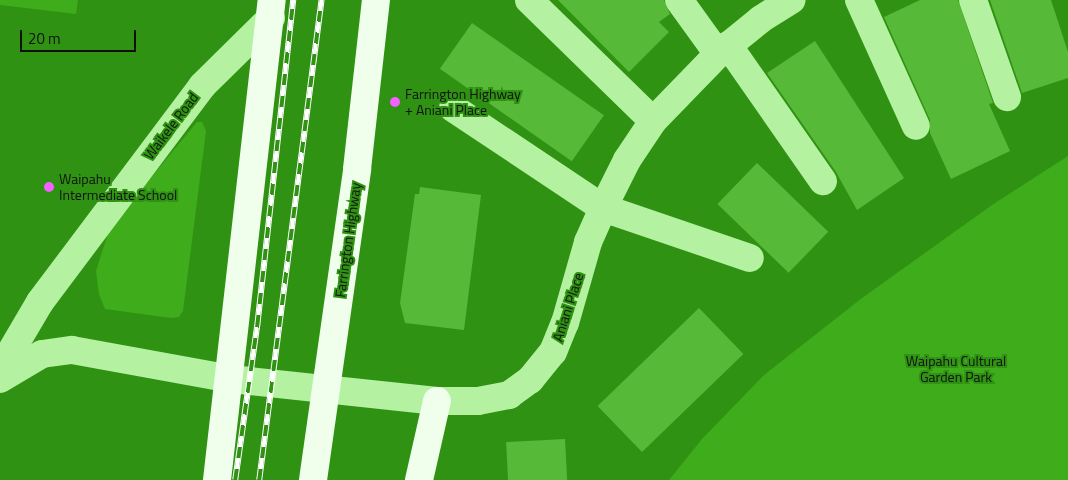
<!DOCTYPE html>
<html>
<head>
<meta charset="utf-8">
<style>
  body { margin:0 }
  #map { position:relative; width:1068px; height:480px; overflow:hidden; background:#309213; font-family:"Titillium Web",sans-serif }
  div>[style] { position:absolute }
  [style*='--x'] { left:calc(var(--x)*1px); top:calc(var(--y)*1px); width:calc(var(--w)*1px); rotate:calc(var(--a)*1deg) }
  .green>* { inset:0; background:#3eac1b }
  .building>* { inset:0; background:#56b937; transform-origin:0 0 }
  .minor>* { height:28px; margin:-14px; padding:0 14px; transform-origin:14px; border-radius:14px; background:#b4f2a1 }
  .major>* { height:28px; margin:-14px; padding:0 14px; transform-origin:14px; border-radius:14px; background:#efffeb }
  .rail>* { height:5.5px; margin-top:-2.75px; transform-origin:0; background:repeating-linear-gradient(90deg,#309213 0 11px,#fff 0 22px); box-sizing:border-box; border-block:1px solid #fff }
  .dots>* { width:14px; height:14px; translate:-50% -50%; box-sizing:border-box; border:2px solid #309213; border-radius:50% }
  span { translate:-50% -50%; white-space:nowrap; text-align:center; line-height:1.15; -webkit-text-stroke:4px #309213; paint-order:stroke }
  .poi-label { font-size:14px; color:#111 }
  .left { translate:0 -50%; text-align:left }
  .street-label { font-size:14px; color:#111 }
  .park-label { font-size:14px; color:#111 }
  .scale { position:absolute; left:20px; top:30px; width:116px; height:22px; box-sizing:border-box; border:2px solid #111; border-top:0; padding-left:6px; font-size:15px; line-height:18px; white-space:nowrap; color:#111; -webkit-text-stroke:4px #309213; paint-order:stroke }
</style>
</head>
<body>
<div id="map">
  <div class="green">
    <i style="clip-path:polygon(0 0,78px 0,76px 14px,0 5px)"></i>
    <i style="clip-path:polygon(197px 122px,202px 122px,206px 131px,183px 311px,179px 317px,171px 318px,105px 309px,99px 294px,96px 271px,110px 227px)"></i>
    <i style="clip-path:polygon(1068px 156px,1068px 480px,669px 480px,702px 439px,764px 375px,862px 298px,992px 205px)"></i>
  </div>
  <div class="building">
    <i style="clip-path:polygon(558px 0,664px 0,670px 14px,659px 22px,669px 32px,629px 72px)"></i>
    <i style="clip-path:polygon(920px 0,958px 0,993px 103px,989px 104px,1010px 151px,951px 179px,930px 133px,930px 120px,884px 17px)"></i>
    <i style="clip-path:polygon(990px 0,1051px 0,1068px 52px,1068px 78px,1022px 93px)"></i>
    <i style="left:472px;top:23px;width:161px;height:56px;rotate:35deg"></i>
    <i style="clip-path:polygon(815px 41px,904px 178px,857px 210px,836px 172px,767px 73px)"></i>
    <i style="left:757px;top:163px;width:99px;height:57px;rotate:44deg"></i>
    <i style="clip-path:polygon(420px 187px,481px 195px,464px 330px,405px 323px,400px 303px,415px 194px,419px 194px)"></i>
    <i style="left:699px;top:308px;width:64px;height:141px;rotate:46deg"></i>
    <i style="left:565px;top:439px;width:41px;height:59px;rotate:87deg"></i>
  </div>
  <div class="minor">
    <i style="--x:529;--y:0;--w:173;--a:44.3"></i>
    <i style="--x:679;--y:0;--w:67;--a:54.2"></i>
    <i style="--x:859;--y:0;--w:138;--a:65.7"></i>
    <i style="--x:973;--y:0;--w:103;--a:70.7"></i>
    <i style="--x:728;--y:45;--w:166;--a:55.1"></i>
    <i style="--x:453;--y:108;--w:180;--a:33.7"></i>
    <i style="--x:603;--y:208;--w:155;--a:18.8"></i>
    <i style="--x:0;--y:370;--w:79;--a:-59.5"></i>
    <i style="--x:40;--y:302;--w:270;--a:-53.1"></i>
    <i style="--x:202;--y:86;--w:97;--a:-44.6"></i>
    <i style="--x:0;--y:379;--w:49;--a:-30.8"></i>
    <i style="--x:42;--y:354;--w:30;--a:-8"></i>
    <i style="--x:72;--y:350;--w:162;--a:10.3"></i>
    <i style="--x:231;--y:379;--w:207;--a:6.1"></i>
    <i style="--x:437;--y:401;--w:41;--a:0"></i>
    <i style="--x:478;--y:401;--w:32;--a:-11"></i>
    <i style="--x:509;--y:395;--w:26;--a:-36"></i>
    <i style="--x:530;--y:380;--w:36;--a:-51"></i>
    <i style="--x:553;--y:352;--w:31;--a:-68"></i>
    <i style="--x:565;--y:323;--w:84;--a:-74.1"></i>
    <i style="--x:588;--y:242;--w:37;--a:-66"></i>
    <i style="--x:603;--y:208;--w:54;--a:-63.4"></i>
    <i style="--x:627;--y:160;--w:47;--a:-56.3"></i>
    <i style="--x:653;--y:121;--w:93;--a:-45.9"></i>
    <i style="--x:718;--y:54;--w:55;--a:-39.1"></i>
    <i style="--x:761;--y:19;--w:36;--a:-32"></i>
  </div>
  <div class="major">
    <i style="--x:217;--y:480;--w:483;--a:-83.5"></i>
    <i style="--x:313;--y:480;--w:314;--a:-81.9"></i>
    <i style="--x:357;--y:169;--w:170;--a:-83.6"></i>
    <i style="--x:419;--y:480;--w:81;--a:-77.2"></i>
  </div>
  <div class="rail">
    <i style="--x:235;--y:480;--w:156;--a:-81.9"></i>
    <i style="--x:257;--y:326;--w:328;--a:-83.7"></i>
    <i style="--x:259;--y:480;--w:484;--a:-82.6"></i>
  </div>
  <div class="dots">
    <i style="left:395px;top:102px;background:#f361ff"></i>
    <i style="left:49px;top:187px;background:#f361ff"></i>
  </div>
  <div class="poi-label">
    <span class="left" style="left:405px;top:102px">Farrington Highway<br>+ Aniani Place</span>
    <span class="left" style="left:59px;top:187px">Waipahu<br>Intermediate School</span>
  </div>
  <div class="street-label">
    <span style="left:171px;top:126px;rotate:-53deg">Waikele Road</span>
    <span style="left:348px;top:240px;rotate:-82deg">Farrington Highway</span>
    <span style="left:568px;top:307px;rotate:-72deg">Aniani Place</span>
  </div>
  <div class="park-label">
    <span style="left:956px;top:369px">Waipahu Cultural<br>Garden Park</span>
  </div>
  <div class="scale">20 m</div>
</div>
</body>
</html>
